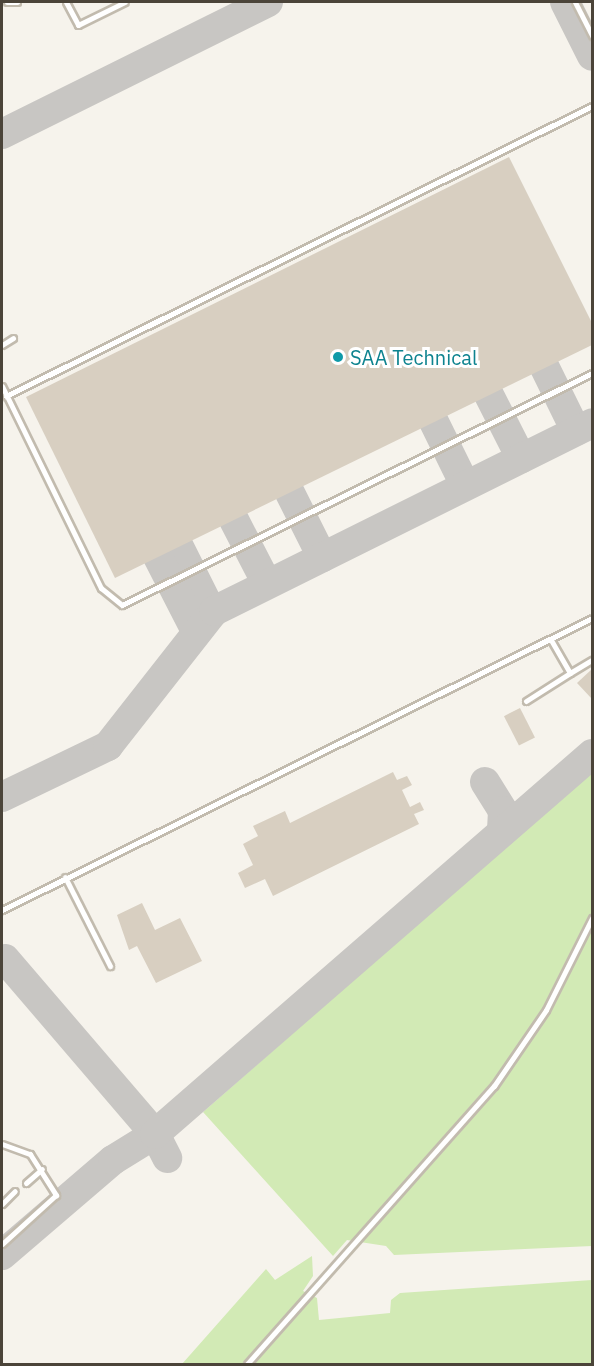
<!DOCTYPE html>
<html>
<head>
<meta charset="utf-8">
<style>
  body { margin:0 }
  #map { position:relative; width:594px; height:1366px; overflow:hidden; background:#f6f3ec; font-family:"IBM Plex Sans",sans-serif }
  div>[style] { position:absolute }
  [style*='--x'] { left:calc(var(--x)*1px); top:calc(var(--y)*1px); width:calc(var(--w)*1px); rotate:calc(var(--a)*1deg) }
  .green>* { inset:0; background:#d2eab5 }
  .taxiway>* { height:30px; margin:-15px; padding:0 15px; transform-origin:15px; border-radius:15px; background:#c8c6c3 }
  .building>* { inset:0; background:#d8cfc1; transform-origin:0 0 }
  .roads { filter:drop-shadow(2px 0 #c2bbae) drop-shadow(-2px 0 #c2bbae) drop-shadow(0 2px #c2bbae) drop-shadow(0 -2px #c2bbae) }
  .service>* { height:5px; margin:-2.5px; padding:0 2.5px; transform-origin:2.5px; border-radius:2.5px; background:#fff }
  .dots>* { width:16px; height:16px; translate:-50% -50%; box-sizing:border-box; border:3px solid #fff; border-radius:50% }
  span { translate:-50% -50%; white-space:nowrap; text-align:center; line-height:1.15; -webkit-text-stroke:6px #fff; paint-order:stroke }
  .culture-label { font-size:20px; color:#0d838f }
  .left { translate:0 -50%; text-align:left }
  .frame { position:absolute; inset:0; border:3px solid #4b4439; pointer-events:none }
</style>
</head>
<body>
<div id="map">
  <div class="green">
    <i style="clip-path:polygon(592px 770px,592px 1246px,394px 1255px,386px 1246px,347px 1240px,333px 1256px,203px 1112px)"></i>
    <i style="clip-path:polygon(312px 1256px,313px 1276px,303px 1291px,317px 1298px,319px 1320px,390px 1313px,391px 1300px,400px 1293px,592px 1280px,592px 1364px,182px 1364px,266px 1269px,275px 1280px)"></i>
  </div>
  <div class="taxiway">
    <i style="--x:565;--y:2;--w:60;--a:63.4"></i>
    <i style="--x:2;--y:134;--w:297;--a:-26.4"></i>
    <i style="--x:545;--y:368;--w:70;--a:63.8"></i>
    <i style="--x:489;--y:395;--w:71;--a:63.1"></i>
    <i style="--x:434;--y:422;--w:70;--a:63.8"></i>
    <i style="--x:290;--y:493;--w:72;--a:63.4"></i>
    <i style="--x:234;--y:520;--w:72;--a:62.7"></i>
    <i style="--x:179;--y:547;--w:74;--a:63.4"></i>
    <i style="--x:158;--y:557;--w:81;--a:62.8"></i>
    <i style="--x:485;--y:782;--w:34;--a:58"></i>
    <i style="--x:503;--y:811;--w:21;--a:93"></i>
    <i style="--x:2;--y:797;--w:118;--a:-25.7"></i>
    <i style="--x:108;--y:746;--w:172;--a:-51.9"></i>
    <i style="--x:214;--y:611;--w:422;--a:-26.4"></i>
    <i style="--x:5;--y:959;--w:230;--a:49.4"></i>
    <i style="--x:155;--y:1134;--w:27;--a:63"></i>
    <i style="--x:2;--y:1255;--w:146;--a:-40.6"></i>
    <i style="--x:113;--y:1160;--w:49;--a:-31.8"></i>
    <i style="--x:155;--y:1134;--w:579;--a:-41.01"></i>
  </div>
  <div class="building">
    <i style="clip-path:polygon(509px 157px,592px 323px,592px 345px,115px 578px,26px 397px)"></i>
    <i style="clip-path:polygon(592px 669px,592px 699px,577px 683px)"></i>
    <i style="left:520px;top:708px;width:33px;height:18px;rotate:63deg"></i>
    <i style="clip-path:polygon(393px 772px,397px 780px,407px 776px,412px 785px,402px 790px,410px 807px,420px 802px,424px 810px,414px 814px,419px 824px,273px 896px,265px 879px,245px 888px,238px 873px,253px 865px,243px 844px,258px 836px,253px 826px,285px 811px,290px 823px)"></i>
    <i style="clip-path:polygon(142px 903px,155px 930px,180px 918px,202px 961px,156px 983px,137px 946px,129px 950px,117px 915px)"></i>
  </div>
  <div class="roads">
    <div class="service">
      <i style="--x:7;--y:2;--w:10;--a:0"></i>
      <i style="--x:66;--y:2;--w:26;--a:62"></i>
      <i style="--x:78;--y:25;--w:52;--a:-26.1"></i>
      <i style="--x:575;--y:2;--w:38;--a:63"></i>
      <i style="--x:2;--y:345;--w:13;--a:-32"></i>
      <i style="--x:2;--y:386;--w:225;--a:63.9"></i>
      <i style="--x:101;--y:588;--w:27;--a:39"></i>
      <i style="--x:122;--y:605;--w:524;--a:-26.27"></i>
      <i style="--x:6;--y:396;--w:654;--a:-26.33"></i>
      <i style="--x:570;--y:673;--w:26;--a:-31"></i>
      <i style="--x:526;--y:701;--w:52;--a:-32.5"></i>
      <i style="--x:570;--y:673;--w:38;--a:-120"></i>
      <i style="--x:65;--y:877;--w:100;--a:63.2"></i>
      <i style="--x:2;--y:910;--w:658;--a:-26.33"></i>
      <i style="--x:2;--y:1144;--w:30;--a:20"></i>
      <i style="--x:30;--y:1154;--w:49;--a:57.6"></i>
      <i style="--x:56;--y:1195;--w:73;--a:137.8"></i>
      <i style="--x:26;--y:1183;--w:21;--a:-41"></i>
      <i style="--x:2;--y:1204;--w:18;--a:-45"></i>
      <i style="--x:247;--y:1364;--w:372;--a:-48.4"></i>
      <i style="--x:494;--y:1086;--w:92;--a:-55.6"></i>
      <i style="--x:546;--y:1010;--w:103;--a:-63.4"></i>
    </div>
  </div>
  <div class="dots">
    <i style="left:338px;top:357px;background:#0f9aa8"></i>
  </div>
  <div class="culture-label">
    <span class="left" style="left:350px;top:357px">SAA Technical</span>
  </div>
  <div class="frame"></div>
</div>
</body>
</html>
